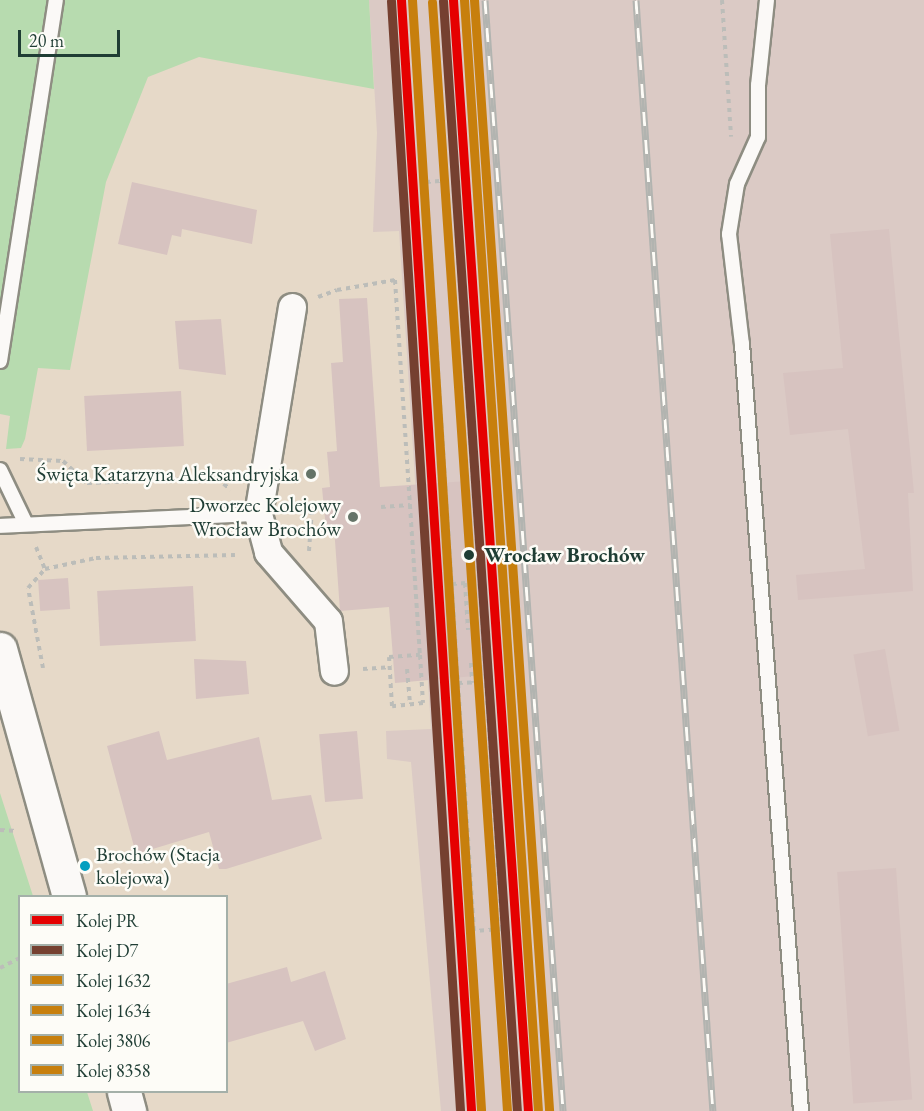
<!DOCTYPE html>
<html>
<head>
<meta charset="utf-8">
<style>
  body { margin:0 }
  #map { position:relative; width:924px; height:1111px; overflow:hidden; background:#e6d9c8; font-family:"EB Garamond",serif }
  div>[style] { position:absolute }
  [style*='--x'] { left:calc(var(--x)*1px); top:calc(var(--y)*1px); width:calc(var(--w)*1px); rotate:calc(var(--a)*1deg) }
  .industrial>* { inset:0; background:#dbcac5 }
  .green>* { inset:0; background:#b7dbaf }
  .building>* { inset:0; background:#d7c3c0; transform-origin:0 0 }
  .path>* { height:4px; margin-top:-2px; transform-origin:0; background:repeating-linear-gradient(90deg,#bcbdb9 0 4.5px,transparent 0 9px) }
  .roads { filter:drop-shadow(2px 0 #8e8d82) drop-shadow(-2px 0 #8e8d82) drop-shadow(0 2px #8e8d82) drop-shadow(0 -2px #8e8d82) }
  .service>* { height:14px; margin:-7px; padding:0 7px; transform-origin:7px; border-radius:7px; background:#fbf9f7 }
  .minor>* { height:27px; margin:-13.5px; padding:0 13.5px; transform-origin:13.5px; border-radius:13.5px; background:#fbf9f7 }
  .tertiary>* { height:33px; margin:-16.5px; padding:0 16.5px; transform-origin:16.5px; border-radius:16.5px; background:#fbf9f7 }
  .rail>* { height:7px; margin-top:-3.5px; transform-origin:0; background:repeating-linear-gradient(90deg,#fdfcf7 0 14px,#b2b4b0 0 28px); box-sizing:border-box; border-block:2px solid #b2b4b0 }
  .rail-1>* { height:9px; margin:-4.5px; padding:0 4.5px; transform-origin:4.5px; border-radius:4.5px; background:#e50000 }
  .rail-2>* { height:9px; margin:-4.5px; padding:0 4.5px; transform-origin:4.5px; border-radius:4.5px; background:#754030 }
  .rail-3>* { height:9px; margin:-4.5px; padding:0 4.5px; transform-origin:4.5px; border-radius:4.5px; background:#c77f0d }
  .rail-4>* { height:9px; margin:-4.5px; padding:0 4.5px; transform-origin:4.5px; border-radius:4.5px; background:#c77f0d }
  .rail-5>* { height:9px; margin:-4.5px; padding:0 4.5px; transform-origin:4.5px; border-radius:4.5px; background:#c77f0d }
  .rail-6>* { height:9px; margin:-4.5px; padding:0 4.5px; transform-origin:4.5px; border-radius:4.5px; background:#c77f0d }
  .dots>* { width:16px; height:16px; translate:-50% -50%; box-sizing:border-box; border:3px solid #fdfcf7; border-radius:50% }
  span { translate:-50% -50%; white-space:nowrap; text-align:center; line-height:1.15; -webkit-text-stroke:5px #fdfcf7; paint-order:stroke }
  .bus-label { font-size:20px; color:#1f3d34 }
  .left { translate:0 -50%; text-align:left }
  .poi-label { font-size:21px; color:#1f3d34 }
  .right { translate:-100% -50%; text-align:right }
  .stop-label { font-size:21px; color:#1f3d34; font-weight:700 }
  .legend { position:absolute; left:18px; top:895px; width:210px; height:198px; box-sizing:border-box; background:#fdfcf7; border:2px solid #a4b0a9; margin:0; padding:8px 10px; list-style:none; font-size:18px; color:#1f3d34 }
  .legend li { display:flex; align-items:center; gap:12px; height:30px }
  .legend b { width:30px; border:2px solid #a4b0a9 }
  .scale { position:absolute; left:18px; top:30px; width:102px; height:27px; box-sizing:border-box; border:3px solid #1f3d34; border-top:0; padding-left:8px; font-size:18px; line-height:21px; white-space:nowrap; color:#1f3d34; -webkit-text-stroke:4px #fdfcf7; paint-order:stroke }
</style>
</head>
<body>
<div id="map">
  <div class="industrial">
    <i style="clip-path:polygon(369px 0,924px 0,924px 1111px,441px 1111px,411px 762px,387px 759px,386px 731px,431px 729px,399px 231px,373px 232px,377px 133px)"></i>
  </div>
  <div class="green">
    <i style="clip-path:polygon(0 0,369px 0,374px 89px,199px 57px,148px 77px,106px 182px,70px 370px,38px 368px,25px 439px,21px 448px,6px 449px,10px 416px,0 414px)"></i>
    <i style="clip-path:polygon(0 793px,33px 896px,20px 896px,20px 1092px,87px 1092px,93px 1111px,0 1111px)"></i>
  </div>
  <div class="building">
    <i style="clip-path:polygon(132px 182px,257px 210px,252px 244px,182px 229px,181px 237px,172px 235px,167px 255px,118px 244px)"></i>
    <i style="clip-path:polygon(889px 229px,914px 493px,908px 493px,913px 591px,798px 600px,796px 575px,865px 569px,848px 429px,790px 435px,783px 373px,843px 368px,830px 234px)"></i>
    <i style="clip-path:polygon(367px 298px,380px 487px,468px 481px,468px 490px,475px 490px,486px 675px,395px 683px,389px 607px,340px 611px,334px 527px,326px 528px,322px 488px,330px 487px,327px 452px,337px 451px,331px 363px,343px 362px,339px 299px)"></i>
    <i style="clip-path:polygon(221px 319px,226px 375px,179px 369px,175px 321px)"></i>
    <i style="left:181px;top:391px;width:55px;height:97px;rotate:87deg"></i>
    <i style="left:68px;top:578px;width:31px;height:30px;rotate:86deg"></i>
    <i style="left:193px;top:586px;width:55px;height:96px;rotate:87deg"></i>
    <i style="left:885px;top:649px;width:83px;height:32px;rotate:80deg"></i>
    <i style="clip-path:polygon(194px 659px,246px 661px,249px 694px,196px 699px)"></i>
    <i style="clip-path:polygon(159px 731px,167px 760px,259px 737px,272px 800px,311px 795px,322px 839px,226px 869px,219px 869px,209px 832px,136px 854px,107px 746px)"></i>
    <i style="left:357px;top:731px;width:68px;height:38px;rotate:85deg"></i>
    <i style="left:896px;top:868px;width:232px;height:59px;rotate:86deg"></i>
    <i style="clip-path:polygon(287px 967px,291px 982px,325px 971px,346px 1039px,315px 1051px,303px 1021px,226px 1043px,226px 984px)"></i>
  </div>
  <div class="path">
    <i style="--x:722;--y:0;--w:137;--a:86.2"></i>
    <i style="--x:453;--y:180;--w:751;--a:86.26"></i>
    <i style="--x:502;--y:929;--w:28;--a:176"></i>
    <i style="--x:474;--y:931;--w:751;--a:-93.67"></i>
    <i style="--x:426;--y:182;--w:27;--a:-4"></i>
    <i style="--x:318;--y:297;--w:20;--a:-20"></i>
    <i style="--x:337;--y:290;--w:59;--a:-9.8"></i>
    <i style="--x:395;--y:280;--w:376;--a:86.2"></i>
    <i style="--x:420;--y:655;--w:48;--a:86.4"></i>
    <i style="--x:423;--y:703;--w:31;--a:174"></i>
    <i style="--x:392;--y:706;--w:49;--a:-93.5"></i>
    <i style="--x:389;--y:657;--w:31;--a:-4"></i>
    <i style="--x:20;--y:459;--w:43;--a:2.7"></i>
    <i style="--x:63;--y:461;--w:33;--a:43"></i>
    <i style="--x:87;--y:483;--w:130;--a:-2.2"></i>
    <i style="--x:217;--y:478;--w:18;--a:41"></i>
    <i style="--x:381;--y:507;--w:29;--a:-4"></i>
    <i style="--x:289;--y:511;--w:23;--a:-5"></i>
    <i style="--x:36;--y:547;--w:24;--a:68"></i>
    <i style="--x:309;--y:551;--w:42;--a:-85.9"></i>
    <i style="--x:312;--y:509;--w:12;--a:-5"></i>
    <i style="--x:465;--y:583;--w:47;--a:86.3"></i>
    <i style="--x:452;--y:584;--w:27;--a:-4"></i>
    <i style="--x:471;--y:663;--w:20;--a:87"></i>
    <i style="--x:43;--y:668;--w:81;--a:-100.6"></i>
    <i style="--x:28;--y:588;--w:25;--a:-48"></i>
    <i style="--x:45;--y:569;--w:52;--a:-12.2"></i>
    <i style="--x:96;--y:558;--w:139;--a:-1.2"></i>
    <i style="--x:363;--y:669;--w:26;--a:-4"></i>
    <i style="--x:407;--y:669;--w:35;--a:85"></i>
    <i style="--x:458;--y:683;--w:28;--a:-2"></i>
    <i style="--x:0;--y:830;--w:17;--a:3"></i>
    <i style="--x:0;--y:968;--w:22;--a:-27"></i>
  </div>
  <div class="roads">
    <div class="service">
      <i style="--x:767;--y:0;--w:85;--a:96"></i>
      <i style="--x:758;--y:85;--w:52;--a:90"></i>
      <i style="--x:758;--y:137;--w:51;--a:114.1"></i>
      <i style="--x:737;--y:184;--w:51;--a:99.1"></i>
      <i style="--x:729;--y:234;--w:111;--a:83.3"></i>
      <i style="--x:742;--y:344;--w:769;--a:85.6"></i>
      <i style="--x:0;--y:361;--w:365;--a:-81.2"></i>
      <i style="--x:0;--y:470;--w:60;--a:64.3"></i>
      <i style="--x:0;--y:526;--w:258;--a:-2.7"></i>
    </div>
    <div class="minor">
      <i style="--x:292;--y:307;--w:210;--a:99.3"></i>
      <i style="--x:258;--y:514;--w:39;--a:75"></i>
      <i style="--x:268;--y:552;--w:91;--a:49"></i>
      <i style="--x:328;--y:621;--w:50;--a:83.2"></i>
    </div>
    <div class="tertiary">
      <i style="--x:0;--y:649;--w:256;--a:74.4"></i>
      <i style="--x:124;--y:1092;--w:20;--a:75"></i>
    </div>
  </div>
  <div class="rail">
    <i style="--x:485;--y:0;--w:1114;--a:85.98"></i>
    <i style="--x:636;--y:0;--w:1114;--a:86.04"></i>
  </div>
  <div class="rail-1">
    <i style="--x:401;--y:0;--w:1113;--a:86.39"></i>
    <i style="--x:453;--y:0;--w:1114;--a:86.14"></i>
  </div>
  <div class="rail-2">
    <i style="--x:391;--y:1;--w:1112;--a:86.44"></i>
    <i style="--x:443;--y:1;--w:1112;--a:86.19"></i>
  </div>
  <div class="rail-3">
    <i style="--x:464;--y:0;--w:1112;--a:86.19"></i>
  </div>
  <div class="rail-4">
    <i style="--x:432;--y:2;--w:1112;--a:86.13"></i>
  </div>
  <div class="rail-5">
    <i style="--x:474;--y:0;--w:1113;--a:86.13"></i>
  </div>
  <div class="rail-6">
    <i style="--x:412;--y:0;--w:1112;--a:86.44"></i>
  </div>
  <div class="dots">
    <i style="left:311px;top:474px;background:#657468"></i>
    <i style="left:353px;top:517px;background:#657468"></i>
    <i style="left:469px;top:555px;background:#1f3d34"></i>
    <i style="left:85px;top:866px;background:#039ebf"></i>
  </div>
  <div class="bus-label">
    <span class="left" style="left:96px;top:866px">Brochów (Stacja<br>kolejowa)</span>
  </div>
  <div class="poi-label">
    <span class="right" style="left:299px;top:474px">Święta Katarzyna Aleksandryjska</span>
    <span class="right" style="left:341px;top:517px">Dworzec Kolejowy<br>Wrocław Brochów</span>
  </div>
  <div class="stop-label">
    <span class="left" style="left:484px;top:555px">Wrocław Brochów</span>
  </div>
  <ul class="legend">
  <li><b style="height:8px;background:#e50000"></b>Kolej PR</li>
  <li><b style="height:8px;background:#754030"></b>Kolej D7</li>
  <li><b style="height:8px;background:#c77f0d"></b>Kolej 1632</li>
  <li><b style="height:8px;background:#c77f0d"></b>Kolej 1634</li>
  <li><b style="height:8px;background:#c77f0d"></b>Kolej 3806</li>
  <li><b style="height:8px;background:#c77f0d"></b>Kolej 8358</li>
  </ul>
  <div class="scale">20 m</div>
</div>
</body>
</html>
